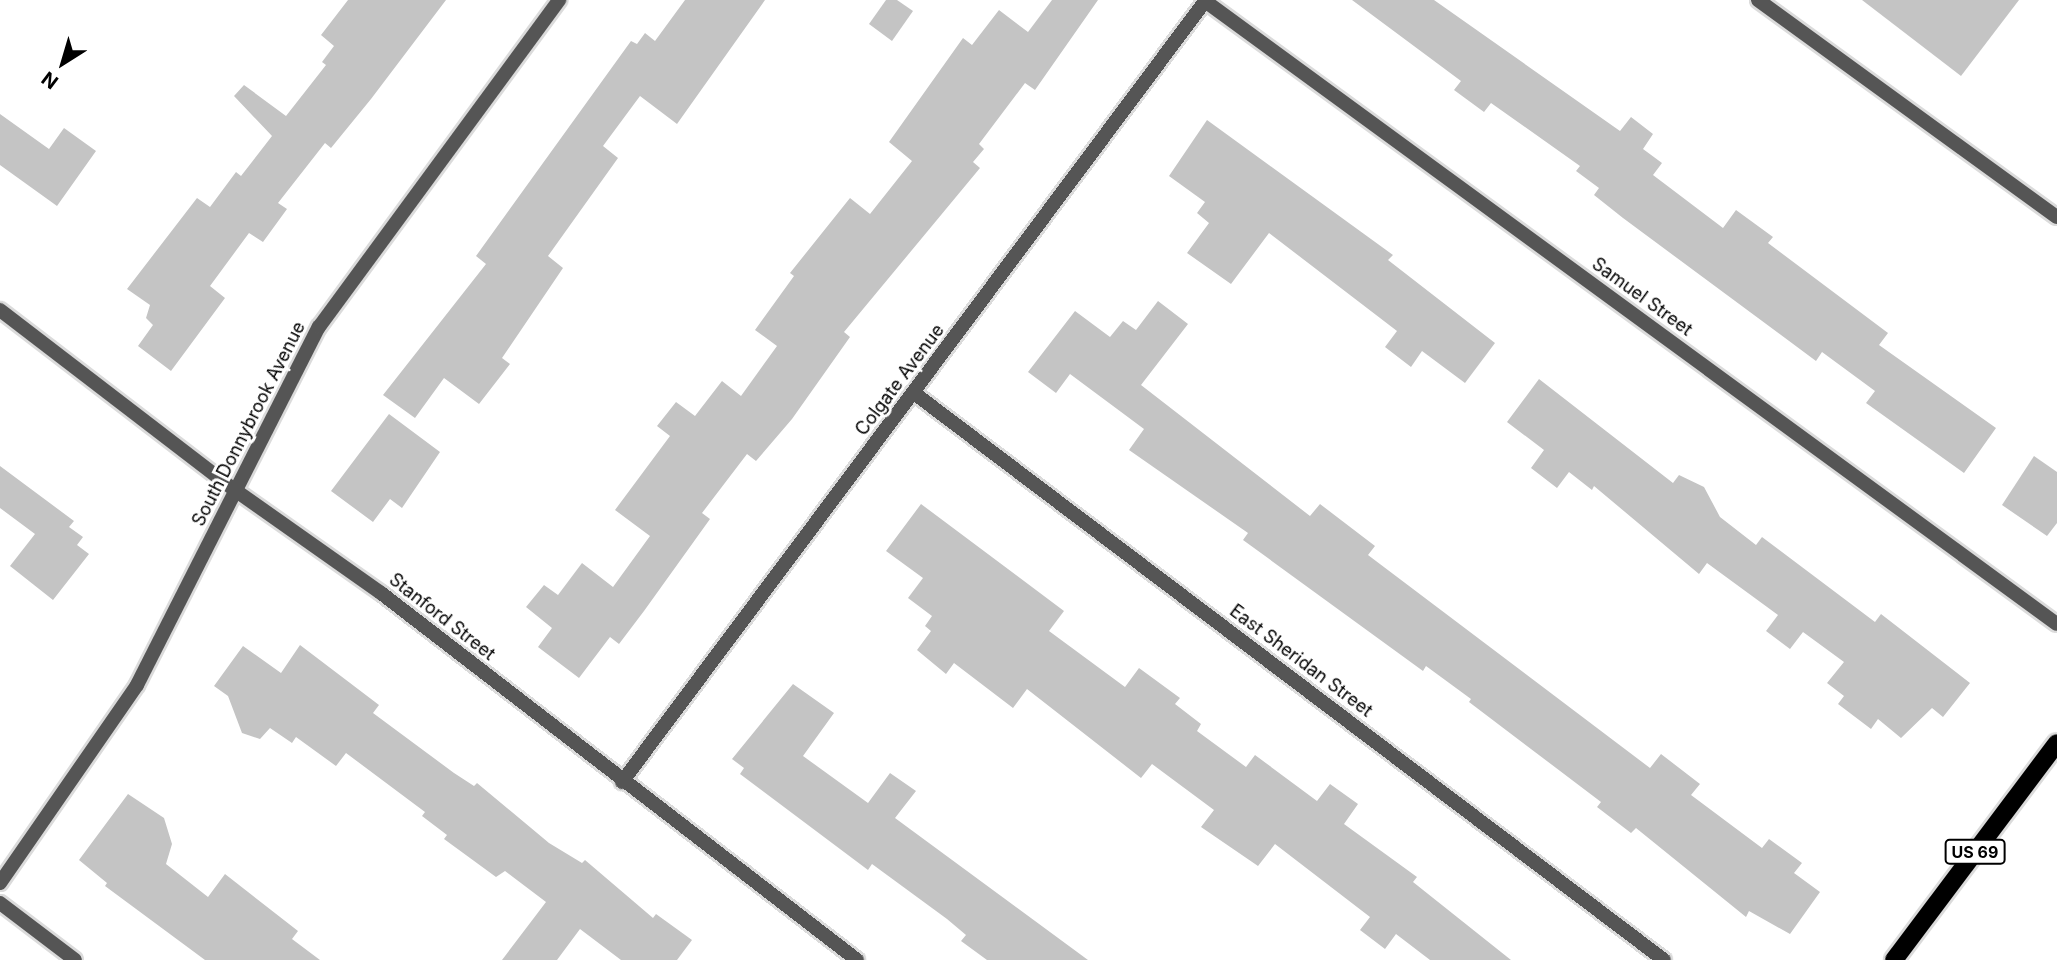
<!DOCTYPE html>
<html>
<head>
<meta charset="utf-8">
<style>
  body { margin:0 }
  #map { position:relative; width:2057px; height:960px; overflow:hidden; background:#fff; font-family:Inter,sans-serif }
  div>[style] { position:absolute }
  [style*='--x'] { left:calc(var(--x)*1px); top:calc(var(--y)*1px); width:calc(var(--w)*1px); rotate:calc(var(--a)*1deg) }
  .building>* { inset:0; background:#c4c4c4 }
  .roads { filter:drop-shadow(2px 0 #dbdbdb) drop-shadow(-2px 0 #dbdbdb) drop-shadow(0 2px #dbdbdb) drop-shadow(0 -2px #dbdbdb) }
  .lane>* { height:14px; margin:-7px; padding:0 7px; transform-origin:7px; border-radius:7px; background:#555 }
  .street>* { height:14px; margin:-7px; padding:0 7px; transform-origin:7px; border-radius:7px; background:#555 }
  .primary>* { height:18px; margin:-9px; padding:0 9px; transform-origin:9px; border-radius:9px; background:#000 }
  span { translate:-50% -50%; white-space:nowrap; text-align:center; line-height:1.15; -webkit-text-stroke:6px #fff; paint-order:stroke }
  .shield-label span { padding:2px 5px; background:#fff; border:2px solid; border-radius:5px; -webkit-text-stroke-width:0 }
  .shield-label { font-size:16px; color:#000; font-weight:700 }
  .street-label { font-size:18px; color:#000 }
  .north { position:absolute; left:28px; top:28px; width:70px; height:70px; -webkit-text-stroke:5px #fff; paint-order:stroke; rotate:217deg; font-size:19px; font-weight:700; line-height:28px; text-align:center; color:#000 }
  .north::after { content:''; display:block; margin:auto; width:24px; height:32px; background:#000; clip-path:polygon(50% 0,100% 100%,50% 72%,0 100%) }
</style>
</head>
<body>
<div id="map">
  <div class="building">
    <i style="clip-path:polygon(348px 0,446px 0,371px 99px,331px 148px,325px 143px,278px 203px,287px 209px,263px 242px,249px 233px,210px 286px,225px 298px,171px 371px,138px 346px,153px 325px,146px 318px,150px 305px,127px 289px,197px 198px,210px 207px,236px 172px,241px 176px,272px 136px,234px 96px,244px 85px,286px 116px,326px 65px,322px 62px,334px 46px,321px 35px)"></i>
    <i style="clip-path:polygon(685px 0,765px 0,677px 124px,640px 96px,603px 146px,618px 158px,548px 256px,563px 268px,502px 358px,510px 364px,479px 404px,444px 378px,415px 418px,383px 395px,486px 264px,476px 256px,631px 41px,637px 44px,645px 33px,655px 41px)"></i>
    <i style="clip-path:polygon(886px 0,897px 0,913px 11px,892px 41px,869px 24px)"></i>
    <i style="clip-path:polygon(1052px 0,1098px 0,1035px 90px,1025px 83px,979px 144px,984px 149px,973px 162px,980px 168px,844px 332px,850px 337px,792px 419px,756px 461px,747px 454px,702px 513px,710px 519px,644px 611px,619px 644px,610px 637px,579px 678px,538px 647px,552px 628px,526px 607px,544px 585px,558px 595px,582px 563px,613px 587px,650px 536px,615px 510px,670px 436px,657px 426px,676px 402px,695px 416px,722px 381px,741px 396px,777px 346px,755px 330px,794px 276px,790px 273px,850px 198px,870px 214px,912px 161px,889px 142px,963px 38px,972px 45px,999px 10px,1028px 32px)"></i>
    <i style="clip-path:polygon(1352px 0,1434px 0,1620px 131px,1631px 117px,1653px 134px,1643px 149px,1662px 163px,1653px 175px,1723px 228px,1736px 210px,1773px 237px,1768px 243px,1888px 333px,1879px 345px,1996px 428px,1964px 473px,1866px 403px,1875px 391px,1822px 352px,1816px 361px,1623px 218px,1594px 195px,1599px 188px,1576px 171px,1580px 166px,1491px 103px,1484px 112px,1454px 90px,1461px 81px)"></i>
    <i style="clip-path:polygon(1862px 0,2019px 0,1961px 76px)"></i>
    <i style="clip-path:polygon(0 114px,49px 149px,64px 128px,96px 151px,57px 206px,0 165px)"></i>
    <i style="clip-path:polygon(1207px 120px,1393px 255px,1388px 260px,1495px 343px,1465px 383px,1422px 351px,1411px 367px,1385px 347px,1397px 331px,1269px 233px,1231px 284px,1187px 253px,1209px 223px,1197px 213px,1205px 202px,1169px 176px)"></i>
    <i style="clip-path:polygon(1158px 301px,1188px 324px,1141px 385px,1310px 516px,1320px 504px,1375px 546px,1368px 555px,1650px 768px,1661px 754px,1700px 784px,1691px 795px,1762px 848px,1769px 839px,1802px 863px,1794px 873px,1820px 892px,1790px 934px,1749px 911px,1746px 917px,1636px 828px,1631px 833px,1597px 807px,1601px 802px,1469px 702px,1471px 699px,1426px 666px,1423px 671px,1243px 540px,1248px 533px,1129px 450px,1144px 429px,1070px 374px,1056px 393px,1028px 372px,1075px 311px,1110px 337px,1123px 321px,1136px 330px)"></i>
    <i style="clip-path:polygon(1539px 379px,1673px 483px,1679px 475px,1704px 487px,1720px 517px,1756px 545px,1762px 537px,1875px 622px,1881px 614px,1970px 683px,1943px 717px,1932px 708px,1901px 738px,1878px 719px,1871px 729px,1838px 704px,1844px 696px,1827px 683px,1844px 662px,1803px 632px,1790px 649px,1766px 631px,1778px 615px,1707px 563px,1699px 574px,1594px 486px,1592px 490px,1569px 472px,1557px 488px,1531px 468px,1544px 450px,1507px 422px)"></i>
    <i style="clip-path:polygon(389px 414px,440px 452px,402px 508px,390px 499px,373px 522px,331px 491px)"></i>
    <i style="clip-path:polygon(2034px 456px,2057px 472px,2057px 523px,2047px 536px,2002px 505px)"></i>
    <i style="clip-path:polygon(0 466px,74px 521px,69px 527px,83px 537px,77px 545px,89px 554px,53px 600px,10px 566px,35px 534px,0 508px)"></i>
    <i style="clip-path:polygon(921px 504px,1064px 611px,1049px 631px,1125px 687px,1139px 668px,1180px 698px,1175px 704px,1201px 724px,1197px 731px,1246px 767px,1255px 755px,1317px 801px,1330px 784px,1358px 804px,1344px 824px,1417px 877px,1413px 882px,1511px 960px,1430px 960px,1396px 934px,1385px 949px,1360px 930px,1370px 917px,1275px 844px,1258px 866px,1201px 827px,1214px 810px,1152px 764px,1141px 778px,1027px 689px,1013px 708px,954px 663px,946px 674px,917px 650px,931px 631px,925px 626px,932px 616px,908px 598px,923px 578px,886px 551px)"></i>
    <i style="clip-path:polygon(300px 645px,379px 705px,373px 713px,454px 773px,474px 786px,477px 783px,549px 843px,582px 863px,585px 860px,653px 918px,656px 914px,692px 940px,677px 960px,621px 960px,580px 929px,557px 960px,502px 960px,546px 902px,505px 871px,496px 877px,444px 839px,447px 835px,422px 816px,425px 812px,346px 753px,336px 766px,296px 737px,292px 743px,270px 728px,260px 739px,242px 733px,228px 696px,214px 686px,243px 646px,281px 673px)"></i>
    <i style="clip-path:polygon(793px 684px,834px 713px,803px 756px,868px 803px,890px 773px,916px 791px,895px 818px,1088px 960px,987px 960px,961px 941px,966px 935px,947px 919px,872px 864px,868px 870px,740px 774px,744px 768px,732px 759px)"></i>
    <i style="clip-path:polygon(128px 794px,164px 818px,172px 844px,166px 864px,208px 897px,225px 874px,298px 931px,292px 939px,320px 960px,205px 960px,105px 886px,107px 883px,79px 860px)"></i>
  </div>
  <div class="roads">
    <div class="lane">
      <i style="--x:1758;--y:0;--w:369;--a:36"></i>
    </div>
    <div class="street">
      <i style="--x:1205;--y:1;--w:1055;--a:36.18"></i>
      <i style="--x:0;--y:310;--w:296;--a:37.5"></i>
      <i style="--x:235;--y:490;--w:179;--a:35.2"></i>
      <i style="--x:381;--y:593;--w:601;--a:37.63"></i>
      <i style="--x:914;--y:393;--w:940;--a:37.09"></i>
      <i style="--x:622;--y:782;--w:976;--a:-53.25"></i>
      <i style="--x:0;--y:883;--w:241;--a:-55.3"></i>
      <i style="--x:137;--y:685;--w:402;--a:-63.1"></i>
      <i style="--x:319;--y:327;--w:406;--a:-53.7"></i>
      <i style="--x:0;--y:903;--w:94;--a:37.2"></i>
    </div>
    <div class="primary">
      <i style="--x:1894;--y:960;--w:271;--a:-53.1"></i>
    </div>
  </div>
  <div class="shield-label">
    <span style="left:1975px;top:852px">US 69</span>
  </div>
  <div class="street-label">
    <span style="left:1642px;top:297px;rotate:36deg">Samuel Street</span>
    <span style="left:900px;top:380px;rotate:-53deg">Colgate Avenue</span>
    <span style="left:249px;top:424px;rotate:-63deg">South Donnybrook Avenue</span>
    <span style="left:442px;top:617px;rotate:38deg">Stanford Street</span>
    <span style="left:1301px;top:661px;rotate:37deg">East Sheridan Street</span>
  </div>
  <div class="north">N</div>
</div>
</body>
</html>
